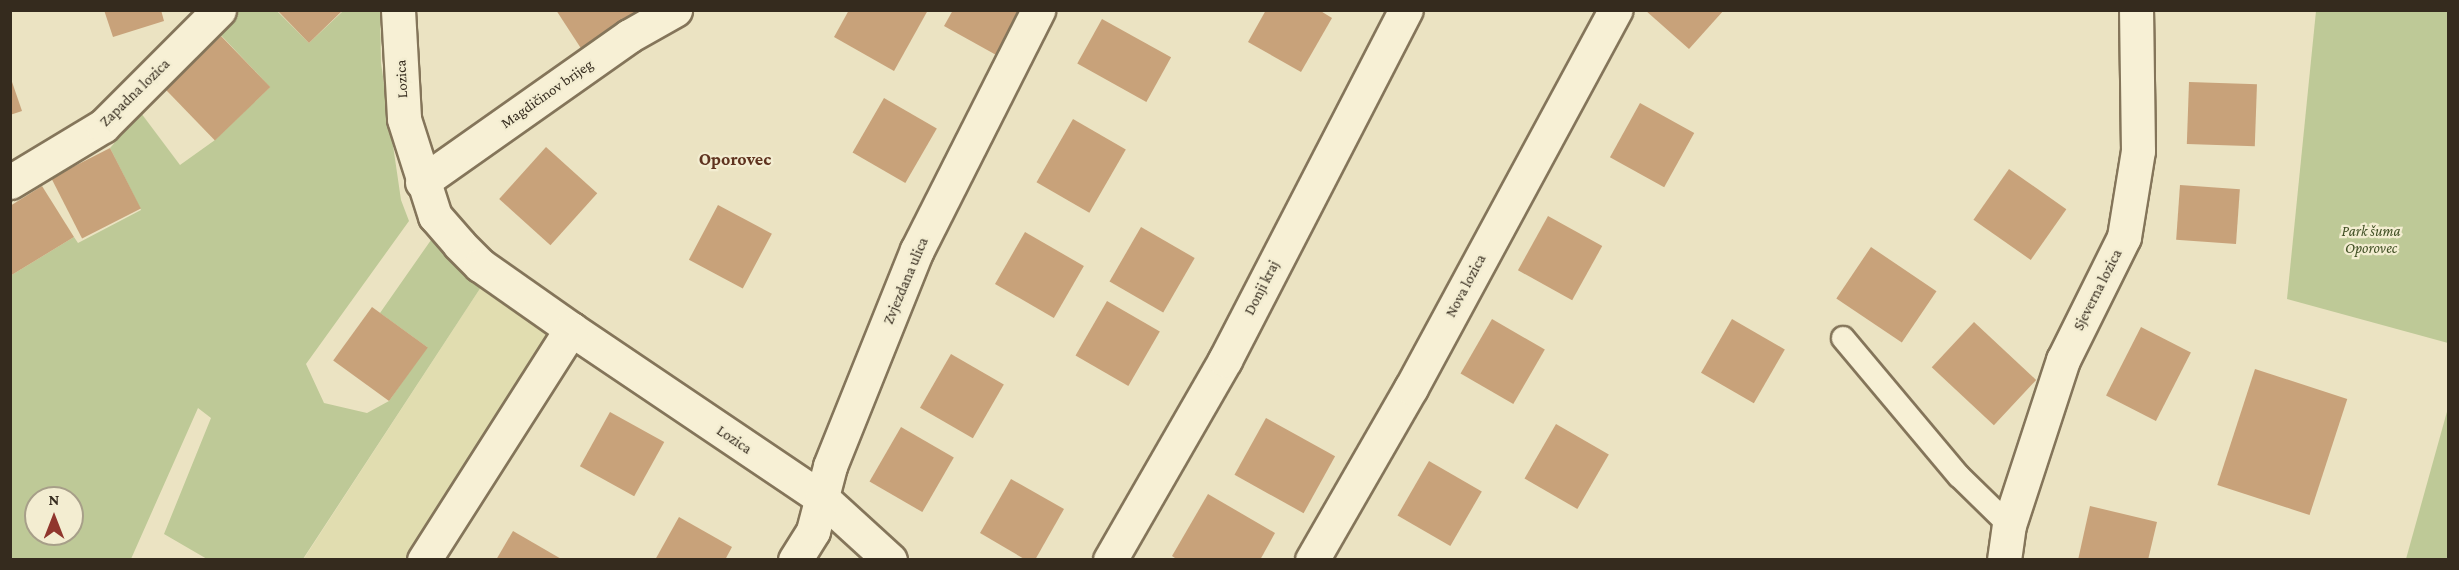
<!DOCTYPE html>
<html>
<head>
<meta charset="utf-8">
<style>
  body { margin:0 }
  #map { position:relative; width:2459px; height:570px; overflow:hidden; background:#ebe3c2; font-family:"Crimson Pro",serif }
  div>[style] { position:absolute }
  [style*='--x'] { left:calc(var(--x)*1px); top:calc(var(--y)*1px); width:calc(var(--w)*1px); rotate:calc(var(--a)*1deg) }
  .farmland>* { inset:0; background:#e1ddb0 }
  .green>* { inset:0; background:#bec997 }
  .building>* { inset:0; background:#c8a27a; transform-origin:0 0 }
  .roads { filter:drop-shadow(2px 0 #84755a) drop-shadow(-2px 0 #84755a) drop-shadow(0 2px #84755a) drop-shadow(0 -2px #84755a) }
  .lane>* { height:22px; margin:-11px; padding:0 11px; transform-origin:11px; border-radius:11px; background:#f7f0d5 }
  .street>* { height:33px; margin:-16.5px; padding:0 16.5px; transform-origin:16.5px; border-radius:16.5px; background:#f7f0d5 }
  span { translate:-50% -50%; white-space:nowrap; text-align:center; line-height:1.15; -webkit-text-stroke:4.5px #f3edd1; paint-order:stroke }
  .street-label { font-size:15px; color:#352b1e }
  .park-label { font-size:15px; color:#415025; font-style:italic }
  .quarter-label { font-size:18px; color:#5f331f; font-weight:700 }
  .frame { position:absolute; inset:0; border:12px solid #352b1e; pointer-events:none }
  .north { position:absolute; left:24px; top:486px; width:60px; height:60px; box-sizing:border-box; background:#f3edd1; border:2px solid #a79f89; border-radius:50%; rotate:0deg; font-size:16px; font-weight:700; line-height:24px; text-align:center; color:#352b1e }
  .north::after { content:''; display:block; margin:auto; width:21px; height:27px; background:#90362d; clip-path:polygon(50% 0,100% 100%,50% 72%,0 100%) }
</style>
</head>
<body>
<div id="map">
  <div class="farmland">
    <i style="clip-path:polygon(481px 287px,549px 334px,410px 559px,303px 560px)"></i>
  </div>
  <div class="green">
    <i style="clip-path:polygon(evenodd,380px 10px,381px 63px,401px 200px,409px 221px,306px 364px,324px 403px,367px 413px,389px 401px,427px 347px,380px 313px,431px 240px,481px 287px,303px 559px,207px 559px,164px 534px,211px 418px,198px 408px,131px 559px,11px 560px,10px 276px,74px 237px,78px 243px,141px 210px,110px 148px,141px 113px,180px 165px,215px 140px,270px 87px,217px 31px,238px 11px,277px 11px,309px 43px,343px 11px,380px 10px,36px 498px,72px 498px,72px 534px,36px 534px,36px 498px)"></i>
    <i style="clip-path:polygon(2316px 11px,2448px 11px,2448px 343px,2287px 299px)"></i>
    <i style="clip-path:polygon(2448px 408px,2448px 559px,2406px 559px)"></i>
  </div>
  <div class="building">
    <i style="clip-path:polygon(104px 10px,161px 10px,164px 21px,113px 37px)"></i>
    <i style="clip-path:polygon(277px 10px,343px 10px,309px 43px)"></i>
    <i style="clip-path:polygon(556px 10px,648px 10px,584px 53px)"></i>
    <i style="clip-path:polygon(849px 10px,928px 10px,894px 71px,834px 37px)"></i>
    <i style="clip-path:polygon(953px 10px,1024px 10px,998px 56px,944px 26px)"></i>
    <i style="clip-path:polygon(1266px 10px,1319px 10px,1332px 18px,1301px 72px,1248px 42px)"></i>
    <i style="clip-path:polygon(1645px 10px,1724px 10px,1689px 49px)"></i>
    <i style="left:1102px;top:19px;width:79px;height:51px;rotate:29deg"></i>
    <i style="left:221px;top:36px;width:71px;height:77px;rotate:46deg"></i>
    <i style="clip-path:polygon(10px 76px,22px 111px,10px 115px)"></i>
    <i style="left:2189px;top:82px;width:68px;height:62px;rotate:2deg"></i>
    <i style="left:884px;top:98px;width:61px;height:63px;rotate:30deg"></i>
    <i style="left:1640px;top:103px;width:62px;height:62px;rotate:29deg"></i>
    <i style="left:1073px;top:119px;width:61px;height:73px;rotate:30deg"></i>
    <i style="left:546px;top:147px;width:69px;height:70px;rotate:42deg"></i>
    <i style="left:110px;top:148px;width:68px;height:66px;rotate:63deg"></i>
    <i style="left:2009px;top:169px;width:70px;height:62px;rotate:35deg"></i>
    <i style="left:2180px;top:185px;width:60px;height:55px;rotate:4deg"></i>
    <i style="clip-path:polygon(42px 186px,74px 237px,10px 276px,10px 206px)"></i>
    <i style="left:718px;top:205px;width:61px;height:62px;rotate:28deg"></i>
    <i style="left:1548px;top:216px;width:62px;height:62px;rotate:29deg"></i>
    <i style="left:1141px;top:227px;width:62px;height:63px;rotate:30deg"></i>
    <i style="left:1025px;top:232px;width:68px;height:60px;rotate:30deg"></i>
    <i style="left:1871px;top:247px;width:79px;height:62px;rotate:34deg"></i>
    <i style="left:1107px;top:301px;width:61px;height:63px;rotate:30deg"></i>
    <i style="left:372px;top:307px;width:69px;height:66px;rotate:36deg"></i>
    <i style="left:1492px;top:319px;width:61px;height:63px;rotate:30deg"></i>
    <i style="left:1732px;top:319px;width:61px;height:62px;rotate:30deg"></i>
    <i style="left:1974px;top:322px;width:85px;height:62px;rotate:43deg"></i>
    <i style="left:2141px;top:327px;width:56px;height:77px;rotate:27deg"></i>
    <i style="left:951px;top:354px;width:61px;height:62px;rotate:30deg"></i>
    <i style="left:2255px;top:369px;width:97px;height:122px;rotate:18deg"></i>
    <i style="left:610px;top:412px;width:62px;height:62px;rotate:29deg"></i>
    <i style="left:1266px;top:418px;width:79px;height:65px;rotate:29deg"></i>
    <i style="left:1556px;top:424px;width:61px;height:63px;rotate:30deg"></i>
    <i style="left:901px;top:427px;width:61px;height:63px;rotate:30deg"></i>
    <i style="left:1429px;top:461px;width:61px;height:63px;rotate:30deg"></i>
    <i style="clip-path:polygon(1011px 479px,1064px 509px,1035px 560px,1026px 560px,980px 533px)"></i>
    <i style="clip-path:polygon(1208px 494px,1275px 533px,1260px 560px,1178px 560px,1172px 556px)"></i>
    <i style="clip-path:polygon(2090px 506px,2157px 522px,2148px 560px,2078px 560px)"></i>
    <i style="clip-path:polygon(679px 517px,732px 547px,725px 560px,655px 560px)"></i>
    <i style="clip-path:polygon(513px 531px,563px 560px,496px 560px)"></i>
  </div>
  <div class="roads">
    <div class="lane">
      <i style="--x:1843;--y:338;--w:180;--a:50"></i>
      <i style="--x:1959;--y:476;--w:70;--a:44.4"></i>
    </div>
    <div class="street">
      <i style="--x:398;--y:10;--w:109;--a:86.8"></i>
      <i style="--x:404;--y:119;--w:102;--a:72.3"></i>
      <i style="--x:435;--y:216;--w:37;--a:49"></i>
      <i style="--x:459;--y:244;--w:30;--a:45"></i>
      <i style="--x:480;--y:265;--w:111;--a:35.1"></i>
      <i style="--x:571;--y:329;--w:303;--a:34"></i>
      <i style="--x:822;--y:498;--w:92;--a:42.4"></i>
      <i style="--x:10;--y:182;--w:109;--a:-31.1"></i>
      <i style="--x:103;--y:126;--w:164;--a:-45"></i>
      <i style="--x:422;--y:182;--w:253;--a:-35.2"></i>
      <i style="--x:629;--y:36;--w:53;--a:-29.5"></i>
      <i style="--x:424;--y:560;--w:274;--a:-57.5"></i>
      <i style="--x:795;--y:560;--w:34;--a:-58"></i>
      <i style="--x:813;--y:531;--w:67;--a:-75.3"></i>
      <i style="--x:830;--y:466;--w:233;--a:-68.1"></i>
      <i style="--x:917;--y:250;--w:269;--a:-63.2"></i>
      <i style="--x:1110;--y:560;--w:231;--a:-60.1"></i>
      <i style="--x:1225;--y:360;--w:394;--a:-62.7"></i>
      <i style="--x:1312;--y:560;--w:198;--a:-60.1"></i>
      <i style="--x:1411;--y:388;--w:430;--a:-61.6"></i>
      <i style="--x:2004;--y:560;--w:35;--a:-82"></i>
      <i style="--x:2009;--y:525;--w:174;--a:-71.9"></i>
      <i style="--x:2063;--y:360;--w:137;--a:-63.6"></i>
      <i style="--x:2124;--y:237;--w:87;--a:-80.8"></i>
      <i style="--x:2138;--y:151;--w:141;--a:-90.8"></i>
    </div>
  </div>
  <div class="street-label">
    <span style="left:402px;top:79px;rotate:-93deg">Lozica</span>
    <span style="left:135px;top:93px;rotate:-44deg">Zapadna lozica</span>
    <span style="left:547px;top:94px;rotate:-35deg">Magdičinov brijeg</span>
    <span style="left:906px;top:281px;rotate:-67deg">Zvjezdana ulica</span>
    <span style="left:1466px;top:286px;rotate:-62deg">Nova lozica</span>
    <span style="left:1262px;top:288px;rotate:-63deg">Donji kraj</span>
    <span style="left:2098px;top:290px;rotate:-63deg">Sjeverna lozica</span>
    <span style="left:734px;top:440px;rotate:34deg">Lozica</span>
  </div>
  <div class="park-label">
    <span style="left:2371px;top:240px">Park šuma<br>Oporovec</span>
  </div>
  <div class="quarter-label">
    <span style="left:735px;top:159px">Oporovec</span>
  </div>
  <div class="frame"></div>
  <div class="north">N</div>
</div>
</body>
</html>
